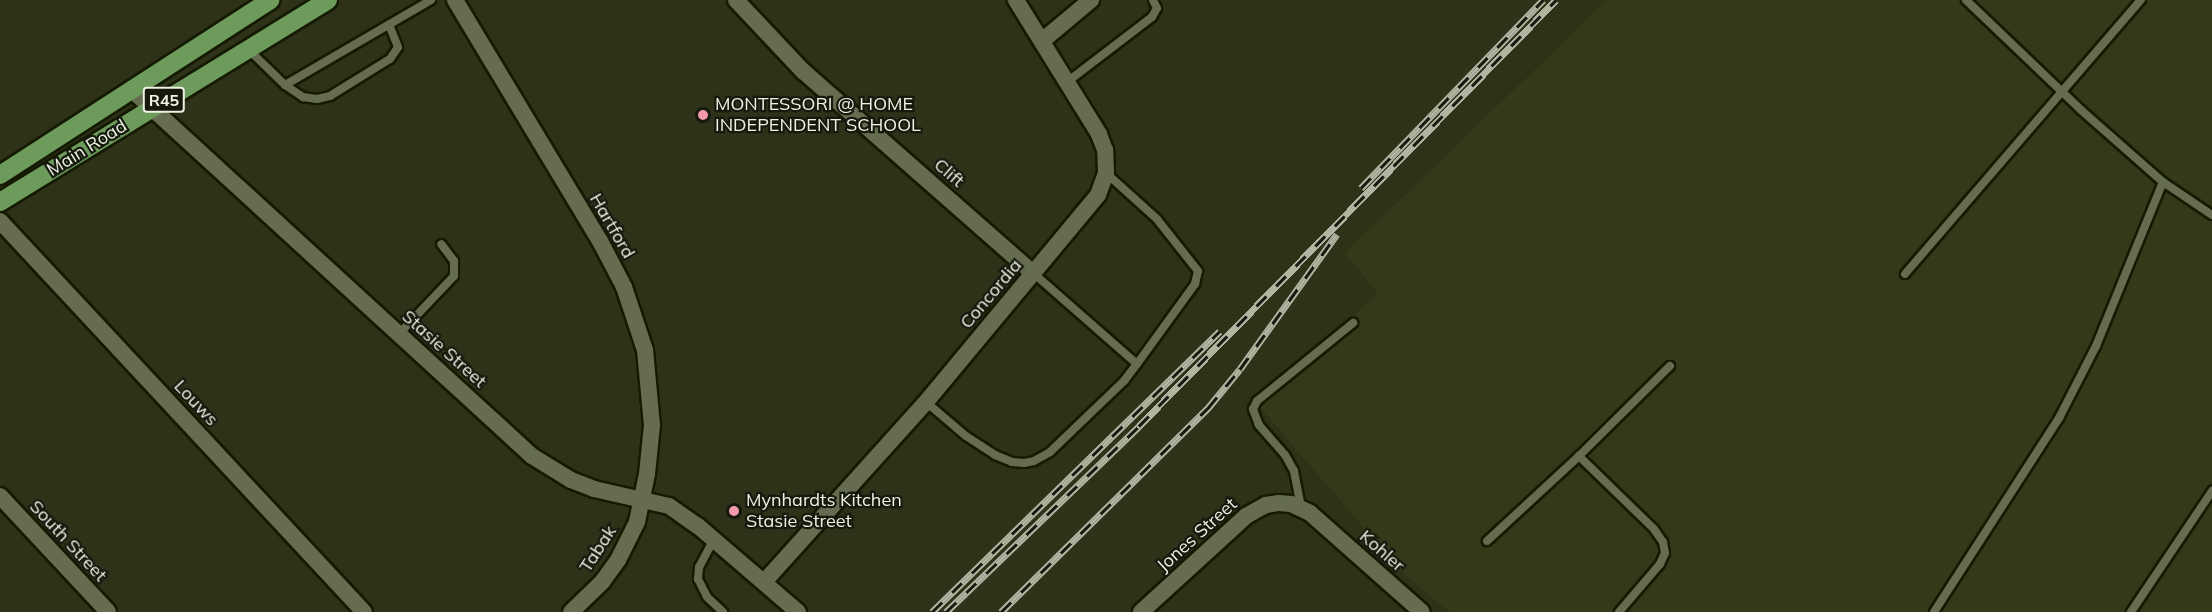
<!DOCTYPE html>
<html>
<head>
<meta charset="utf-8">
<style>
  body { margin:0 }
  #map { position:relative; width:2212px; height:612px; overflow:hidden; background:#2d3219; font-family:Mulish,sans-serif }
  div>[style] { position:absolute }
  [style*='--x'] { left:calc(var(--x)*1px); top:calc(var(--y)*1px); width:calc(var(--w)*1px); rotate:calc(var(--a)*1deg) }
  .built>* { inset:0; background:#343a19 }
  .roads { filter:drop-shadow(2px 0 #151a02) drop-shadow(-2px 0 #151a02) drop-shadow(0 2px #151a02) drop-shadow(0 -2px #151a02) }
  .lane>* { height:8px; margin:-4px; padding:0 4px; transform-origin:4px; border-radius:4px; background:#656c50 }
  .street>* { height:16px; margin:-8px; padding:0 8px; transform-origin:8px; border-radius:8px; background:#656c50 }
  .primary>* { height:18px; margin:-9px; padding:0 9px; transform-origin:9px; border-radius:9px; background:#6c9b5b }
  .rail>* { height:7px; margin-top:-3.5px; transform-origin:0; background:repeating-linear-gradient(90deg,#16190e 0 14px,#b0b5a2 0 28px); box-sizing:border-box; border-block:2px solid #b0b5a2 }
  .dots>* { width:16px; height:16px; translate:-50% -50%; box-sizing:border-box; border:3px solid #16190e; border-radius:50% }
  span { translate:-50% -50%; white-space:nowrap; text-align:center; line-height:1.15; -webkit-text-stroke:4.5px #16190e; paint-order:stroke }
  .shield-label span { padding:2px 4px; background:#16190e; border:2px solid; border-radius:4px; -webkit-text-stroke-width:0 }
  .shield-label { font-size:16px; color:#edf2e2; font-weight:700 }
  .poi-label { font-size:18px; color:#edf2e2 }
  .left { translate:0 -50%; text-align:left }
  .street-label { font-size:18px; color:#edf2e2 }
</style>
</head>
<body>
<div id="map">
  <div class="built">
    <i style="clip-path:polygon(1607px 0,2212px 0,2212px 612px,1449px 612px,1404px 574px,1255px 402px,1378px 294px,1345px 253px)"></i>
  </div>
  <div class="roads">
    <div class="lane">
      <i style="--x:1966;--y:0;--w:159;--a:43.7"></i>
      <i style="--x:2081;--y:110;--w:109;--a:41.3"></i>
      <i style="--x:2163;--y:182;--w:59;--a:34"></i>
      <i style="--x:249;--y:50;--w:50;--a:44.2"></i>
      <i style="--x:285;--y:85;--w:22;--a:34"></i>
      <i style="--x:303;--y:97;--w:14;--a:8"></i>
      <i style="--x:317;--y:99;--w:13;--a:-13"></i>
      <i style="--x:330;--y:96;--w:70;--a:-31.7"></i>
      <i style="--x:390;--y:59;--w:14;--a:-56"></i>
      <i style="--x:398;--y:47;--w:24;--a:-112"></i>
      <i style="--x:1067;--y:82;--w:107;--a:-37.4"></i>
      <i style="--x:1152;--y:17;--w:10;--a:-61"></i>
      <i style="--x:1157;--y:8;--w:9;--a:-117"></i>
      <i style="--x:285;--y:85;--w:169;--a:-30.2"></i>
      <i style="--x:1033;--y:273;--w:138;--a:41.2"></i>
      <i style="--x:1905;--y:274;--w:362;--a:-49.3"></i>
      <i style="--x:398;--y:335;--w:81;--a:-46.5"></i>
      <i style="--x:454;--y:276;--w:15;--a:-90"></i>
      <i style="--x:454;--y:261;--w:21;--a:-127"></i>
      <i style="--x:926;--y:402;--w:52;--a:40.4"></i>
      <i style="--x:966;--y:436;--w:35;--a:33"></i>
      <i style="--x:995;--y:455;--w:18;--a:22"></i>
      <i style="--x:1012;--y:462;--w:12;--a:5"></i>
      <i style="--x:1024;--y:463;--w:10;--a:-11"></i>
      <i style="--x:1034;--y:461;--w:18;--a:-29"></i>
      <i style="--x:1050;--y:452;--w:103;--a:-43.8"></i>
      <i style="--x:1124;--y:381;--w:21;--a:-53"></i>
      <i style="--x:1137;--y:364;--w:99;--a:-54.1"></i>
      <i style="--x:1195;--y:284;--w:13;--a:-77"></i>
      <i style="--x:1198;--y:271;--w:66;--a:-128.3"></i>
      <i style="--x:1157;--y:219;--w:69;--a:-138"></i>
      <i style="--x:1301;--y:507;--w:37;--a:-101"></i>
      <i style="--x:1294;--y:471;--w:18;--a:-119"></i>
      <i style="--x:1285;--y:455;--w:40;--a:-131"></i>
      <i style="--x:1259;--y:425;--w:17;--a:-111"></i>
      <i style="--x:1253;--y:409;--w:9;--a:-63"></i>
      <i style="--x:1257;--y:401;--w:124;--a:-39.1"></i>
      <i style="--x:714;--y:539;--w:32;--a:118"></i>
      <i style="--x:699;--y:567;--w:12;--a:95"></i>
      <i style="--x:698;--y:579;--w:20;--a:63"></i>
      <i style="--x:707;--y:597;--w:22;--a:43"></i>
      <i style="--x:1487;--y:541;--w:125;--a:-42.7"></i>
      <i style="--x:1619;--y:612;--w:63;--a:-49.5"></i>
      <i style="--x:1660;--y:564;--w:12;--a:-66"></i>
      <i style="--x:1665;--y:553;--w:11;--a:-100"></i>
      <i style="--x:1663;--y:542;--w:16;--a:-125"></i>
      <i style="--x:1654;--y:529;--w:105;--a:-135.8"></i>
      <i style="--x:1579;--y:456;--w:128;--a:-44.7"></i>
      <i style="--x:1934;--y:612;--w:231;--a:-57.2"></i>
      <i style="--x:2059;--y:418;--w:81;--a:-62.8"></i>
      <i style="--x:2096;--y:346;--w:177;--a:-67.8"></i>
      <i style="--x:2131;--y:612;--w:146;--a:-56.2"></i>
    </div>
    <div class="street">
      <i style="--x:455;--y:0;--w:281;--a:59"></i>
      <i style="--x:600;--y:241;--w:52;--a:62.4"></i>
      <i style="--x:624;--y:287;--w:66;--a:71.6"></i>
      <i style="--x:645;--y:350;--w:75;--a:84.7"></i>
      <i style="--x:652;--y:425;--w:49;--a:95.8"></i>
      <i style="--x:647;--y:474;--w:49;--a:101.8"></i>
      <i style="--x:637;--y:522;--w:42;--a:116.6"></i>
      <i style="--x:618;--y:560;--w:27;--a:126"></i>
      <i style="--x:602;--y:582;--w:43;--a:135.9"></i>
      <i style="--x:736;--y:0;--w:98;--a:46.7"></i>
      <i style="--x:803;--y:71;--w:306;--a:41.3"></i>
      <i style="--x:1042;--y:41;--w:64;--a:-39.9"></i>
      <i style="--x:131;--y:89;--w:544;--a:42.47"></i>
      <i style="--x:532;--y:456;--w:46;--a:31.6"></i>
      <i style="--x:571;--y:480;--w:25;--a:21"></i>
      <i style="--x:594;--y:489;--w:77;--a:12.8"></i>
      <i style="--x:669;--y:506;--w:35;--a:35"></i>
      <i style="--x:698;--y:526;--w:132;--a:40.7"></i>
      <i style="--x:0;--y:221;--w:534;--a:47.05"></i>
      <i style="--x:0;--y:496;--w:158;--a:47"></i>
      <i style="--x:764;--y:582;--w:242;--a:-48"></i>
      <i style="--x:926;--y:402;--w:269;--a:-50.3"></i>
      <i style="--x:1098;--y:195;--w:23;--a:-70"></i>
      <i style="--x:1106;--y:173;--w:23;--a:-92"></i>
      <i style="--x:1105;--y:150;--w:17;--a:-111"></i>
      <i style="--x:1099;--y:134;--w:158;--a:-121.8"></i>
      <i style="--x:1141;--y:612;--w:142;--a:-42.4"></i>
      <i style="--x:1246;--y:516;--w:23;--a:-29"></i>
      <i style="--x:1266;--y:505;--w:13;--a:-9"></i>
      <i style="--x:1279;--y:503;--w:12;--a:5"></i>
      <i style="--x:1291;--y:504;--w:21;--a:25"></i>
      <i style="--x:1310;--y:513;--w:149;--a:41.5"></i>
    </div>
    <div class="primary">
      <i style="--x:0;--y:175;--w:322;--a:-32.9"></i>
      <i style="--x:0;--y:202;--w:385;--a:-31.6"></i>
    </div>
  </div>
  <div class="rail">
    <i style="--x:1361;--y:188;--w:262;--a:-45.9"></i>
    <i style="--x:932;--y:612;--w:402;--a:-44.3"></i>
    <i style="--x:946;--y:612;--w:268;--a:-43.9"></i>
    <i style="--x:1139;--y:426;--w:596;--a:-45.61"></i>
    <i style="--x:1001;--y:612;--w:291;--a:-44.6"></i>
    <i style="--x:1208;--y:408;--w:50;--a:-50.6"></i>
    <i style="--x:1240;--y:369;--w:166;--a:-54.3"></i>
  </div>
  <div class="dots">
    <i style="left:703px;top:115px;background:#f39aab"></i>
    <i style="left:734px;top:511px;background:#f39aab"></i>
  </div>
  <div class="shield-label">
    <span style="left:164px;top:100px">R45</span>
  </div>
  <div class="poi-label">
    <span class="left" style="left:715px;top:115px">MONTESSORI @ HOME<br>INDEPENDENT SCHOOL</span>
    <span class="left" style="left:746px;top:511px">Mynhardts Kitchen<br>Stasie Street</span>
  </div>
  <div class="street-label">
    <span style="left:87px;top:148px;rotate:-32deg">Main Road</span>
    <span style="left:949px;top:173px;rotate:41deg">Clift</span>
    <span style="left:612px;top:226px;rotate:60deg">Hartford</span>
    <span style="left:991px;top:294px;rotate:-50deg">Concordia</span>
    <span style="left:444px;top:349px;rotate:42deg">Stasie Street</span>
    <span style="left:196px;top:403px;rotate:47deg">Louws</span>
    <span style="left:1197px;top:535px;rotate:-42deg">Jones Street</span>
    <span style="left:68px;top:541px;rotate:47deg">South Street</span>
    <span style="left:598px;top:549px;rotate:-57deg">Tabak</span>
    <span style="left:1382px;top:551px;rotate:41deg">Kohler</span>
  </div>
</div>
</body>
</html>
